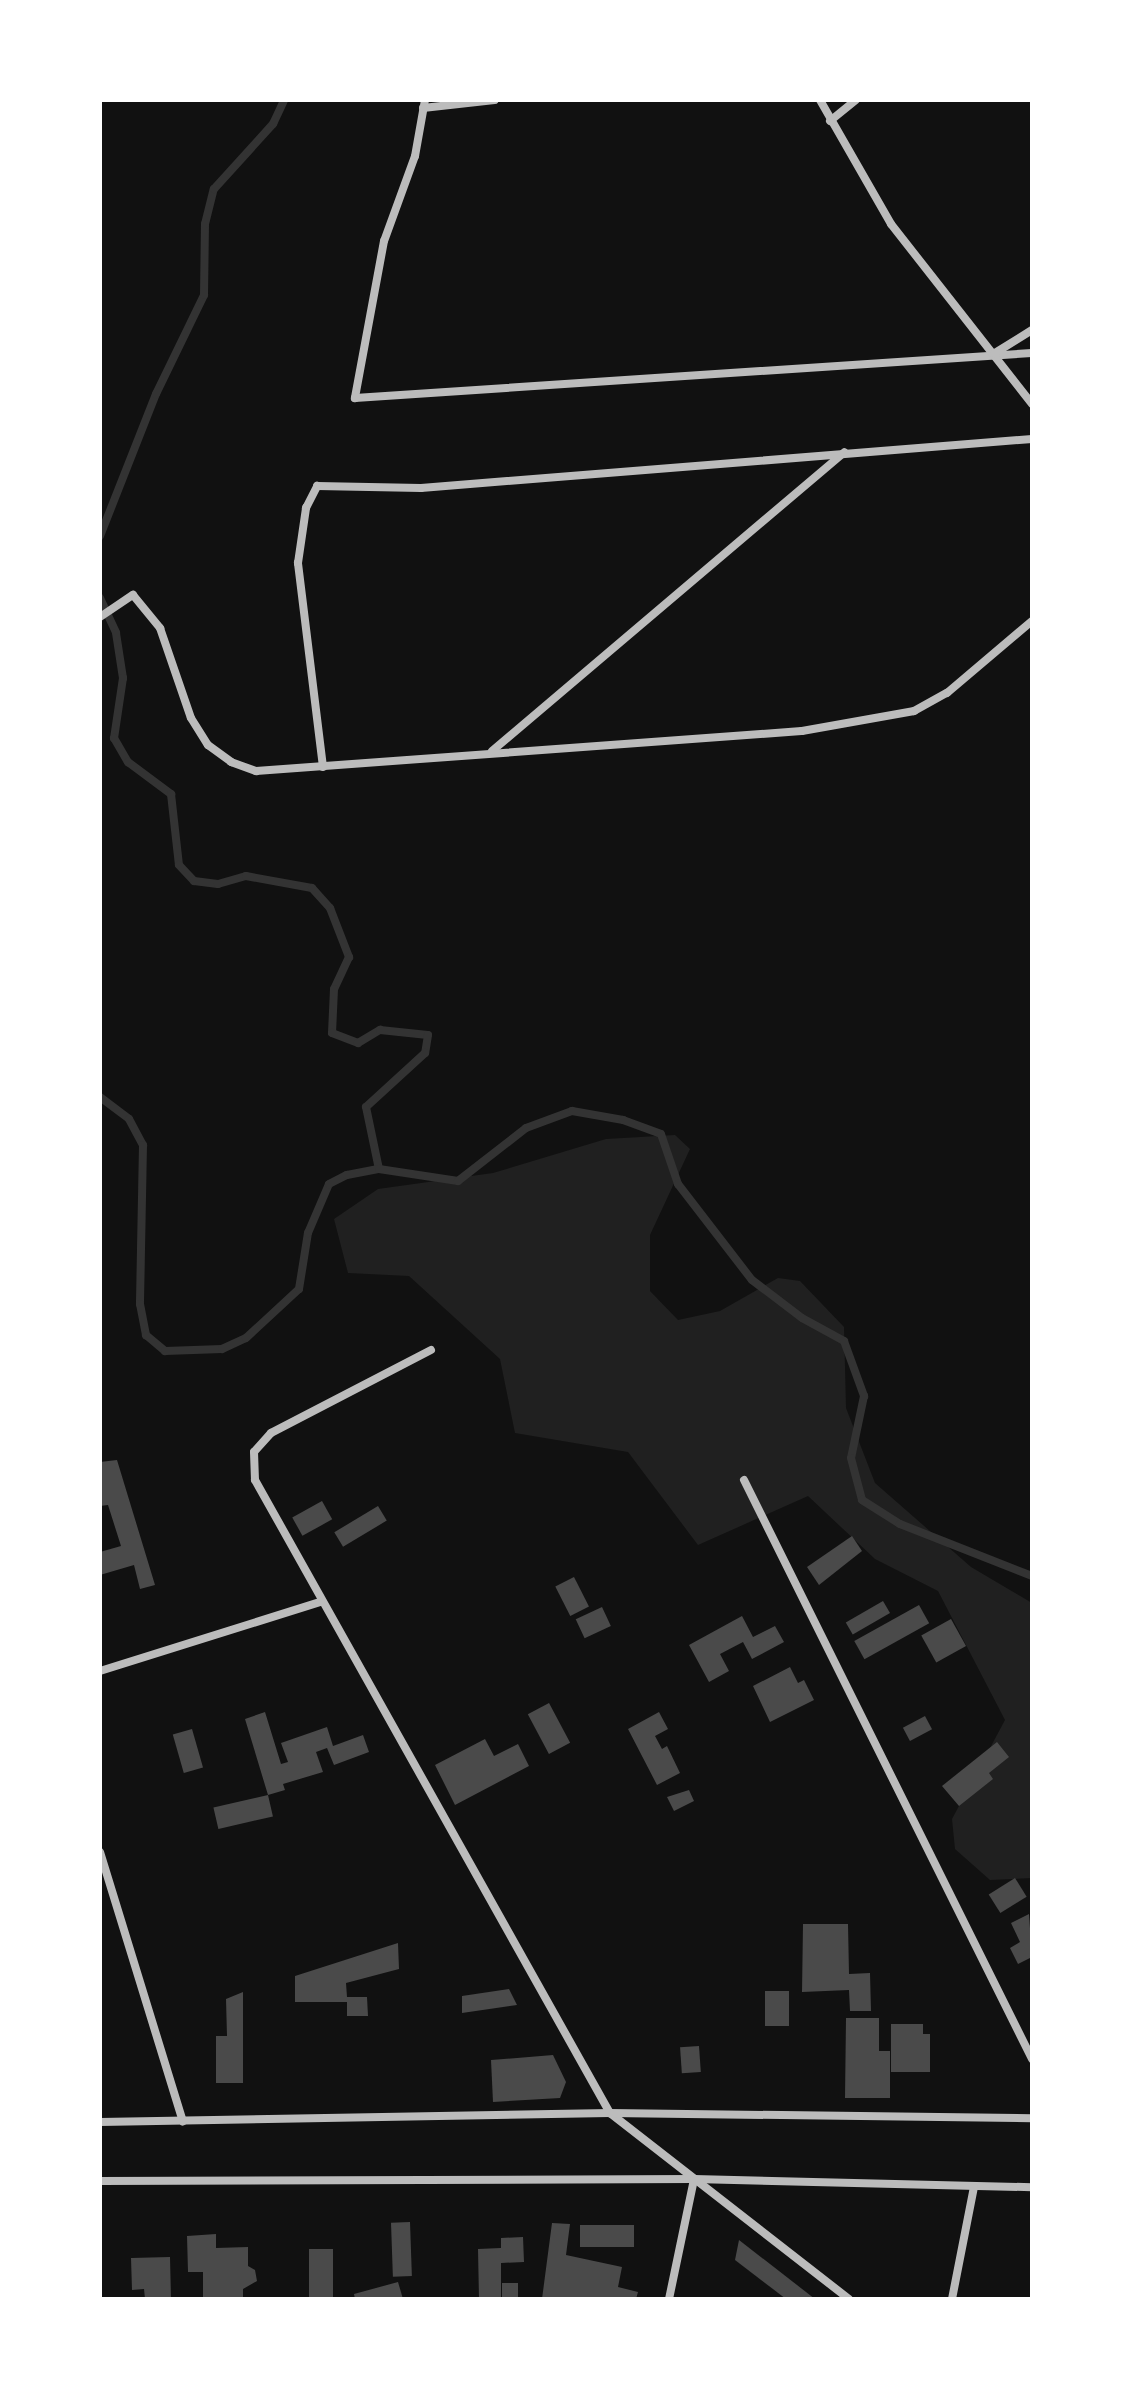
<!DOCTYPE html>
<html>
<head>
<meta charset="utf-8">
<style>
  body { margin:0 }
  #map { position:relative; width:1132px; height:2399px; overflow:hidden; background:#111; font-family:"Asap Condensed",sans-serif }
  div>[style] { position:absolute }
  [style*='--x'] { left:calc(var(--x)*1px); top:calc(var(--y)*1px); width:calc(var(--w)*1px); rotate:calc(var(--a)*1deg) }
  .green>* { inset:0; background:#202020 }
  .stream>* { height:8px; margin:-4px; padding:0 4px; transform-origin:4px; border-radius:4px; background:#333 }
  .building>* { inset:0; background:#4a4a4a; transform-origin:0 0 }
  .minor>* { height:8px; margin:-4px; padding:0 4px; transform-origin:4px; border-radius:4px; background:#bcbcbc }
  span { translate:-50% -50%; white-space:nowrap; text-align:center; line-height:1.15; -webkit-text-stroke:7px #fff; paint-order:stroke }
  .frame { position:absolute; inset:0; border:102px solid #fff; pointer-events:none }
</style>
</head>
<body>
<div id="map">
  <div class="green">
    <i style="clip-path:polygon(675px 1135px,690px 1149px,650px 1235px,650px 1291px,678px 1320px,720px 1311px,778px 1278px,800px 1281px,844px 1327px,846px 1408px,875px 1483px,971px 1567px,1032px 1603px,1032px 1878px,990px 1880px,955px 1849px,952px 1819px,1005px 1720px,938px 1591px,875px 1559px,808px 1496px,698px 1545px,628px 1452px,515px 1433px,500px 1359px,409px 1276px,348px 1273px,334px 1219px,378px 1189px,493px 1173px,606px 1139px)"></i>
  </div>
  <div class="stream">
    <i style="--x:100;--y:536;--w:153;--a:-68.5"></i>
    <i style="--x:156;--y:394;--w:110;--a:-64.1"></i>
    <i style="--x:204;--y:295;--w:71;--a:-89.2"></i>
    <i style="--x:205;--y:224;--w:36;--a:-76"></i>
    <i style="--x:214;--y:189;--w:88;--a:-47.8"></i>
    <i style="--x:273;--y:124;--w:26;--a:-65"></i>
    <i style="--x:100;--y:598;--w:38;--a:65"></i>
    <i style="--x:116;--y:633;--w:46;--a:81.2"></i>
    <i style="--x:123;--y:678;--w:61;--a:98.5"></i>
    <i style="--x:114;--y:738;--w:28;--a:60"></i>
    <i style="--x:128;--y:762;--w:54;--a:36.7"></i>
    <i style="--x:171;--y:794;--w:71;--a:83.6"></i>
    <i style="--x:179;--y:865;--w:22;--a:47"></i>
    <i style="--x:194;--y:881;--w:24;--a:7"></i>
    <i style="--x:218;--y:884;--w:29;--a:-16"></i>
    <i style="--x:246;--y:876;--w:67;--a:10.3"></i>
    <i style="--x:312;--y:888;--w:27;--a:48"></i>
    <i style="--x:330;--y:908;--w:53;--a:68.8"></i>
    <i style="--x:349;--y:957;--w:35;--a:115"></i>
    <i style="--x:334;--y:989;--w:44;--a:92.6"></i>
    <i style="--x:332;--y:1033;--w:28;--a:21"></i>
    <i style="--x:358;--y:1043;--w:26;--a:-31"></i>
    <i style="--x:380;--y:1030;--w:48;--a:5.9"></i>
    <i style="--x:428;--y:1035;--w:18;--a:99"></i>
    <i style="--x:425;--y:1053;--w:80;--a:137.5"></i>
    <i style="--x:366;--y:1107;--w:63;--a:78.2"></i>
    <i style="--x:100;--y:1097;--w:36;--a:37"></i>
    <i style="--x:129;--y:1119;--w:30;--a:62"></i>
    <i style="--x:143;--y:1145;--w:159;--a:91.1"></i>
    <i style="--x:140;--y:1304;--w:32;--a:79"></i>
    <i style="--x:146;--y:1335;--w:25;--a:40"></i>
    <i style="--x:165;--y:1351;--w:57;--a:-2"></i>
    <i style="--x:222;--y:1349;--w:26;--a:-25"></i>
    <i style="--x:246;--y:1338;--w:72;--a:-42.8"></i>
    <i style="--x:299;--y:1289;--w:57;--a:-80.9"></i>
    <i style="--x:308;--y:1233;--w:53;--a:-66.8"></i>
    <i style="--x:329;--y:1184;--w:20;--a:-27"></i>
    <i style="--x:347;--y:1175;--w:33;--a:-11"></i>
    <i style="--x:379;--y:1169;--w:80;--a:8.6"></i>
    <i style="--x:458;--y:1181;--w:86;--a:-37.9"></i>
    <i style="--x:526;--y:1128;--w:49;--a:-20.3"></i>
    <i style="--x:572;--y:1111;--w:52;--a:10"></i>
    <i style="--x:623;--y:1120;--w:40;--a:20.2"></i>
    <i style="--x:661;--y:1134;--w:53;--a:71.2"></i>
    <i style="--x:678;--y:1184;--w:121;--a:52.4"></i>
    <i style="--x:752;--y:1280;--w:63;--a:37.2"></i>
    <i style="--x:802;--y:1318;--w:48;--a:28.7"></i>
    <i style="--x:844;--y:1341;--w:59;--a:70"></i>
    <i style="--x:864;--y:1396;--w:63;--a:101.8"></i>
    <i style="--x:851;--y:1458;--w:43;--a:75.3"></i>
    <i style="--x:862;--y:1500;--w:45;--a:32.3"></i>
    <i style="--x:900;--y:1524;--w:142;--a:21.5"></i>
  </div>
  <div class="building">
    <i style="clip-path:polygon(117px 1460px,155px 1585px,140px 1589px,134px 1565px,100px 1575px,100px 1552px,121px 1546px,108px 1505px,100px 1506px,100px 1462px)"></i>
    <i style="left:322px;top:1501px;width:21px;height:34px;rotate:61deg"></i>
    <i style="left:378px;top:1506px;width:17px;height:51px;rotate:59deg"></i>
    <i style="clip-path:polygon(852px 1536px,862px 1551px,819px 1585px,807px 1567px)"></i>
    <i style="left:574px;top:1577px;width:33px;height:21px;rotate:63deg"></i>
    <i style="left:883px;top:1601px;width:14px;height:43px;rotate:60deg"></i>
    <i style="left:919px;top:1605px;width:21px;height:74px;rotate:61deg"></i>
    <i style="left:602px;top:1607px;width:21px;height:29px;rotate:65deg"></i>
    <i style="clip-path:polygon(742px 1616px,753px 1637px,775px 1626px,784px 1642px,752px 1659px,743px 1642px,720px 1654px,729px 1671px,709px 1682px,689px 1645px)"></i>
    <i style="left:951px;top:1619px;width:31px;height:34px;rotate:61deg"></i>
    <i style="clip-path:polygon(790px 1667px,798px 1683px,804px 1680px,814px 1700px,770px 1722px,753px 1686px)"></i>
    <i style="left:549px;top:1703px;width:45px;height:24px;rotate:62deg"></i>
    <i style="clip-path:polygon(265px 1712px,281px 1764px,288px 1762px,281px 1743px,327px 1727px,333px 1746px,363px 1735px,369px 1752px,334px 1765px,327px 1748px,316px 1752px,323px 1772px,283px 1784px,285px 1790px,268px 1795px,245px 1719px)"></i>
    <i style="clip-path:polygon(659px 1712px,668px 1729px,655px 1736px,662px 1749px,667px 1746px,680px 1773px,657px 1785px,628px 1729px)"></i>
    <i style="left:925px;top:1716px;width:15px;height:25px;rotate:62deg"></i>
    <i style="left:192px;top:1729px;width:40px;height:20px;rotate:74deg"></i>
    <i style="clip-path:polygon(485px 1739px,494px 1756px,518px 1744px,529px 1766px,455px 1805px,435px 1765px)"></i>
    <i style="clip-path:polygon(997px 1742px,1009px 1757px,989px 1773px,993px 1779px,959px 1806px,942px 1786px)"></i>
    <i style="clip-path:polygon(689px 1790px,694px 1801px,674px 1811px,667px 1797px)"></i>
    <i style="left:268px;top:1795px;width:22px;height:56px;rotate:77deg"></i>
    <i style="left:1015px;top:1878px;width:22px;height:31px;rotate:58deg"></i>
    <i style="clip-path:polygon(1029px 1914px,1032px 1957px,1018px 1964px,1010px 1948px,1020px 1942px,1011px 1923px)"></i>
    <i style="clip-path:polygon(803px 1924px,848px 1924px,849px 1974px,870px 1973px,871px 2011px,850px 2011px,849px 1990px,802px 1992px)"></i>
    <i style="clip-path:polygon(398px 1943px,399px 1969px,346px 1983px,347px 1997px,367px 1997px,368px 2016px,347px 2016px,347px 2002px,295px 2002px,295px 1976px)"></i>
    <i style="clip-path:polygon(509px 1989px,517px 2005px,462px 2013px,462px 1996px)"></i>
    <i style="left:765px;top:1991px;width:24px;height:35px"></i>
    <i style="clip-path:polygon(243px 1992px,243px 2083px,216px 2083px,216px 2036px,227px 2036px,226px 1999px)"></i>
    <i style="clip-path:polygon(846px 2018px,879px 2018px,879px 2051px,890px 2051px,890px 2098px,845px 2098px)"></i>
    <i style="clip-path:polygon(891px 2024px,923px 2024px,923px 2034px,930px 2034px,930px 2072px,891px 2072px)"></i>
    <i style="left:699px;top:2046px;width:26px;height:19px;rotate:86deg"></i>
    <i style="clip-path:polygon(553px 2055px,566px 2082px,560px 2098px,493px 2102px,491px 2060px)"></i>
    <i style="left:410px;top:2222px;width:54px;height:19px;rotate:88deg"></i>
    <i style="clip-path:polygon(552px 2223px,570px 2224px,566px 2255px,622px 2267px,618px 2287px,638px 2292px,636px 2299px,542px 2299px)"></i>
    <i style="left:580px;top:2225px;width:54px;height:22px"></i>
    <i style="clip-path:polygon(216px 2234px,216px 2248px,248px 2247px,248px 2266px,255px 2270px,257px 2281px,243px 2289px,243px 2299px,203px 2299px,203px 2272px,188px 2272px,187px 2236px)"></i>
    <i style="clip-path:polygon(523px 2237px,524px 2262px,501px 2263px,501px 2299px,479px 2299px,478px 2249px,501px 2248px,501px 2238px)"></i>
    <i style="clip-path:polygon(739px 2240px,815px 2299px,786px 2299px,735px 2260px)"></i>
    <i style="left:333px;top:2249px;width:50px;height:24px;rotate:90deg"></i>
    <i style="clip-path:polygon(170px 2257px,171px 2299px,145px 2299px,144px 2289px,132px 2290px,131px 2258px)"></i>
    <i style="clip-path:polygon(398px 2282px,403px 2299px,355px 2299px,354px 2294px)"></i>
    <i style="left:502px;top:2283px;width:16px;height:16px"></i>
  </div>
  <div class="minor">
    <i style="--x:425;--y:100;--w:57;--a:100.1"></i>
    <i style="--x:415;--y:156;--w:90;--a:110"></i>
    <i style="--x:384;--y:241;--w:160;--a:100.5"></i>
    <i style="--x:355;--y:398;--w:678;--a:-3.8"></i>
    <i style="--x:820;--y:100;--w:143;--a:60.2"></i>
    <i style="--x:891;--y:224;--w:229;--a:51.9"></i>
    <i style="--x:423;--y:108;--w:72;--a:-6.3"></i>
    <i style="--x:830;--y:121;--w:33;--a:-39"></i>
    <i style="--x:995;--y:353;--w:44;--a:-31.9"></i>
    <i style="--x:100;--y:617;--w:40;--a:-34"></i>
    <i style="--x:133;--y:595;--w:43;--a:50.7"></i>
    <i style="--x:160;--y:628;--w:95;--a:71"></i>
    <i style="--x:191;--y:718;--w:32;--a:58"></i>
    <i style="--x:208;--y:745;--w:29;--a:36"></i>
    <i style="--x:231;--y:762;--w:27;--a:20"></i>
    <i style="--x:256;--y:771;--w:547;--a:-4.19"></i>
    <i style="--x:802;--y:731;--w:114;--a:-10.1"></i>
    <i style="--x:914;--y:711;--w:38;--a:-29"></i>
    <i style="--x:947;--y:693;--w:111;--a:-40.3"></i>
    <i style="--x:492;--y:751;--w:462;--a:-40.3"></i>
    <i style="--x:323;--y:767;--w:206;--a:-97"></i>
    <i style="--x:298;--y:563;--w:56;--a:-81.7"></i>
    <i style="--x:306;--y:508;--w:25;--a:-63"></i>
    <i style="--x:317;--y:486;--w:104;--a:1.1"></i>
    <i style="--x:421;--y:488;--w:613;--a:-4.59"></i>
    <i style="--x:431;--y:1350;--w:180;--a:152.6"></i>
    <i style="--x:271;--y:1433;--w:25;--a:132"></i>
    <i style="--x:254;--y:1452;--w:28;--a:88"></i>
    <i style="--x:255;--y:1480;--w:726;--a:60.72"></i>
    <i style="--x:610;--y:2113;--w:303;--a:37.9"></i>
    <i style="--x:744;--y:1480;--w:647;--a:63.55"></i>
    <i style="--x:100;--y:1671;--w:231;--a:-17.4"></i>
    <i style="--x:100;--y:1852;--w:282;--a:72.9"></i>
    <i style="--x:100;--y:2122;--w:510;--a:-1.01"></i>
    <i style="--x:610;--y:2113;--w:422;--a:0.7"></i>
    <i style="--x:100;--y:2181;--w:594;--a:-0.19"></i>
    <i style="--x:694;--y:2179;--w:338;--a:1.4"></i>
    <i style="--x:669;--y:2299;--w:123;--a:-78.2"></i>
    <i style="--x:952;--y:2299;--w:114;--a:-78.9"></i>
  </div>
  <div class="frame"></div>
</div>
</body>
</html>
